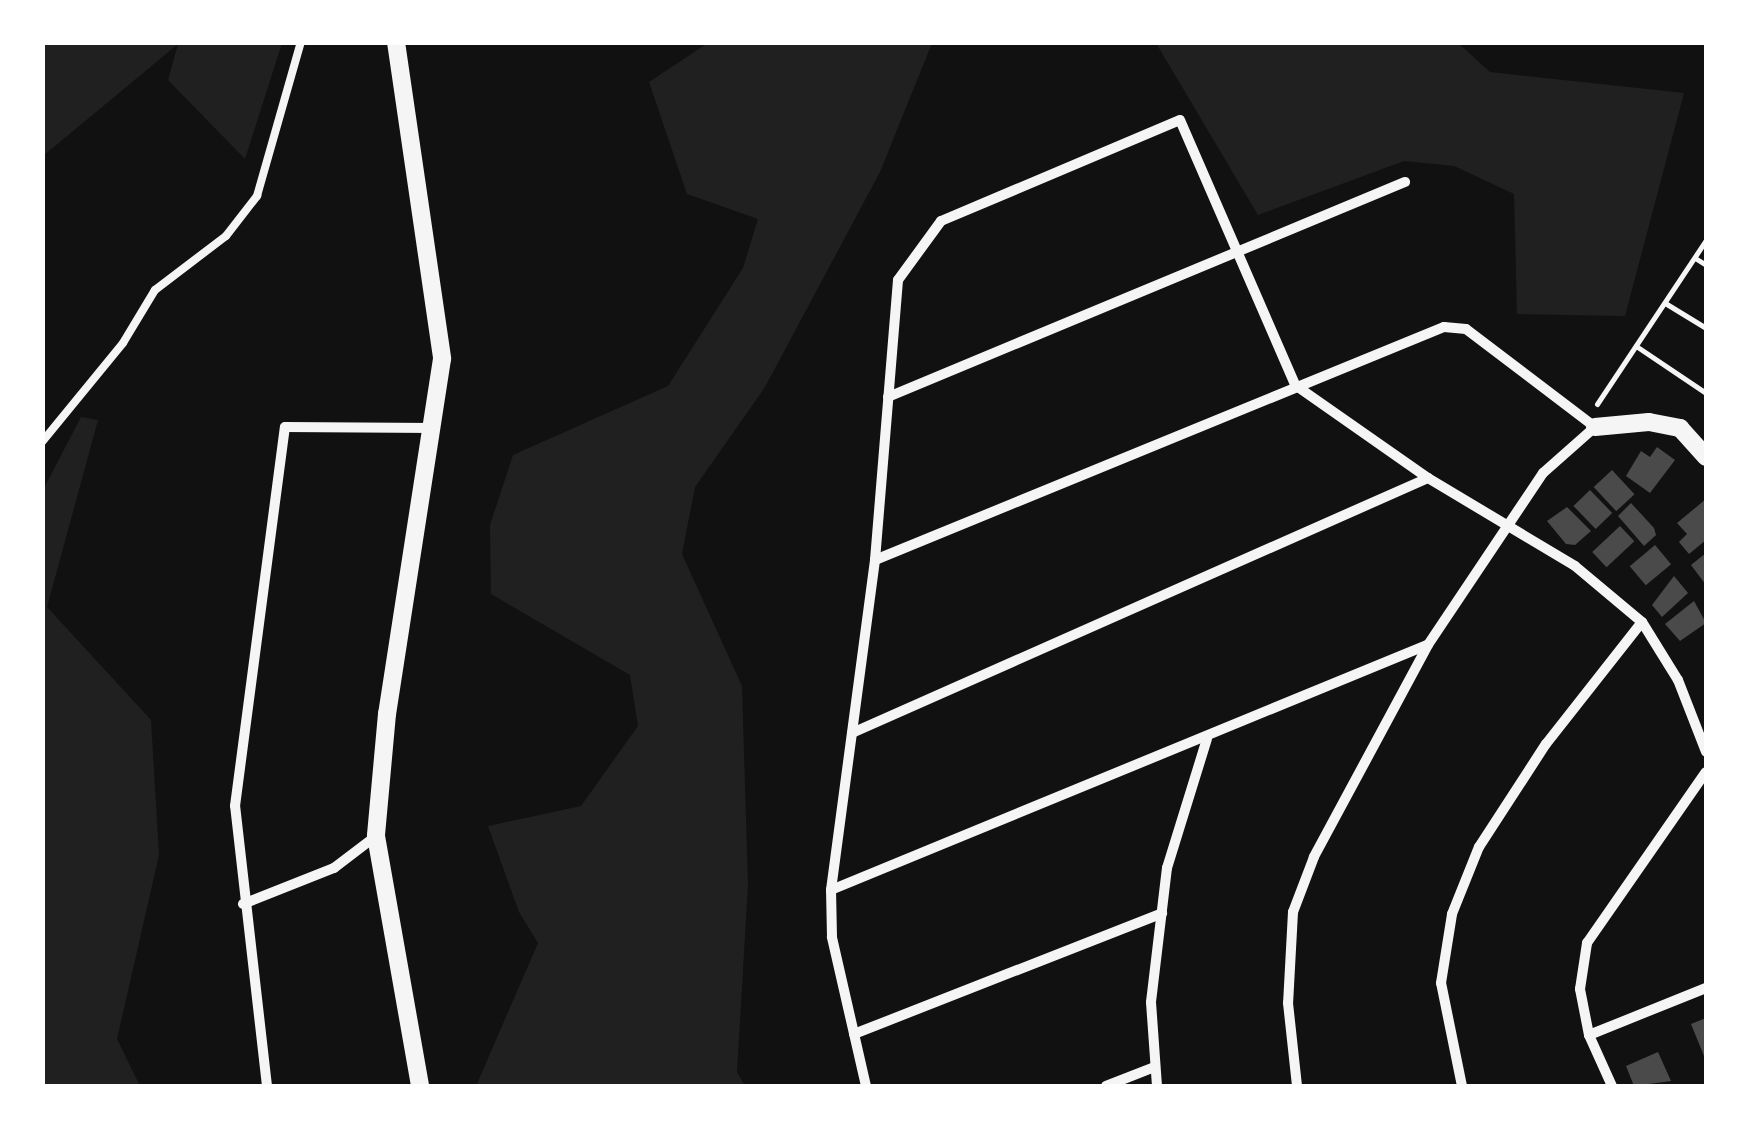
<!DOCTYPE html>
<html>
<head>
<meta charset="utf-8">
<style>
  body { margin:0 }
  #map { position:relative; width:1749px; height:1129px; overflow:hidden; background:#111; font-family:"Times New Roman",serif }
  div>[style] { position:absolute }
  [style*='--x'] { left:calc(var(--x)*1px); top:calc(var(--y)*1px); width:calc(var(--w)*1px); rotate:calc(var(--a)*1deg) }
  .green>* { inset:0; background:#202020 }
  .building>* { inset:0; background:#4a4a4a; transform-origin:0 0 }
  .path>* { height:5px; margin:-2.5px; padding:0 2.5px; transform-origin:2.5px; border-radius:2.5px; background:#f5f5f5 }
  .service>* { height:8px; margin:-4px; padding:0 4px; transform-origin:4px; border-radius:4px; background:#f5f5f5 }
  .minor>* { height:10px; margin:-5px; padding:0 5px; transform-origin:5px; border-radius:5px; background:#f5f5f5 }
  .tertiary>* { height:18px; margin:-9px; padding:0 9px; transform-origin:9px; border-radius:9px; background:#f5f5f5 }
  span { translate:-50% -50%; white-space:nowrap; text-align:center; line-height:1.15; -webkit-text-stroke:10px #fff; paint-order:stroke }
  .frame { position:absolute; inset:0; border:45px solid #fff; pointer-events:none }
</style>
</head>
<body>
<div id="map">
  <div class="green">
    <i style="clip-path:polygon(43px 42px,282px 42px,282px 43px,245px 159px,168px 80px,178px 44px,43px 156px)"></i>
    <i style="clip-path:polygon(708px 43px,932px 43px,880px 172px,765px 387px,695px 487px,682px 554px,742px 686px,748px 885px,737px 1072px,745px 1086px,476px 1086px,538px 943px,519px 912px,488px 826px,581px 806px,638px 726px,630px 675px,491px 594px,490px 525px,513px 455px,668px 386px,743px 268px,758px 219px,687px 194px,649px 82px)"></i>
    <i style="clip-path:polygon(1156px 43px,1458px 43px,1490px 72px,1684px 93px,1625px 316px,1517px 314px,1514px 194px,1454px 166px,1404px 161px,1258px 215px)"></i>
    <i style="clip-path:polygon(81px 417px,98px 420px,47px 607px,151px 720px,159px 855px,117px 1039px,140px 1086px,43px 1086px,43px 490px)"></i>
  </div>
  <div class="building">
    <i style="clip-path:polygon(1657px 447px,1675px 460px,1650px 493px,1626px 476px,1641px 451px,1650px 457px)"></i>
    <i style="left:1612px;top:470px;width:33px;height:25px;rotate:47deg"></i>
    <i style="left:1590px;top:490px;width:32px;height:23px;rotate:46deg"></i>
    <i style="clip-path:polygon(1706px 499px,1706px 540px,1689px 554px,1679px 542px,1687px 534px,1677px 523px)"></i>
    <i style="clip-path:polygon(1631px 503px,1654px 528px,1656px 535px,1644px 546px,1618px 516px)"></i>
    <i style="clip-path:polygon(1567px 507px,1591px 531px,1575px 545px,1566px 544px,1547px 521px)"></i>
    <i style="left:1620px;top:526px;width:21px;height:38px;rotate:47deg"></i>
    <i style="left:1655px;top:545px;width:25px;height:33px;rotate:50deg"></i>
    <i style="clip-path:polygon(1706px 553px,1706px 585px,1691px 565px)"></i>
    <i style="clip-path:polygon(1674px 576px,1688px 593px,1662px 617px,1652px 605px)"></i>
    <i style="clip-path:polygon(1694px 601px,1706px 623px,1680px 641px,1665px 624px)"></i>
    <i style="clip-path:polygon(1706px 1018px,1706px 1061px,1691px 1024px)"></i>
    <i style="clip-path:polygon(1658px 1052px,1671px 1081px,1634px 1086px,1626px 1066px)"></i>
  </div>
  <div class="path">
    <i style="--x:1695;--y:258;--w:13;--a:32"></i>
    <i style="--x:1665;--y:303;--w:48;--a:31.4"></i>
    <i style="--x:1636;--y:346;--w:84;--a:33.9"></i>
    <i style="--x:1597;--y:404;--w:197;--a:-56.4"></i>
  </div>
  <div class="service">
    <i style="--x:42;--y:442;--w:128;--a:-50.7"></i>
    <i style="--x:123;--y:343;--w:62;--a:-58.9"></i>
    <i style="--x:155;--y:290;--w:89;--a:-37.3"></i>
    <i style="--x:226;--y:236;--w:51;--a:-52.2"></i>
    <i style="--x:257;--y:196;--w:160;--a:-74.1"></i>
  </div>
  <div class="minor">
    <i style="--x:888;--y:397;--w:560;--a:-22.58"></i>
    <i style="--x:875;--y:560;--w:615;--a:-22.27"></i>
    <i style="--x:1444;--y:327;--w:22;--a:5"></i>
    <i style="--x:1466;--y:329;--w:162;--a:37.2"></i>
    <i style="--x:1595;--y:427;--w:69;--a:138.5"></i>
    <i style="--x:1543;--y:473;--w:207;--a:123.8"></i>
    <i style="--x:1428;--y:645;--w:241;--a:118.3"></i>
    <i style="--x:1314;--y:857;--w:59;--a:110.9"></i>
    <i style="--x:1293;--y:912;--w:91;--a:93.1"></i>
    <i style="--x:1288;--y:1003;--w:83;--a:83.8"></i>
    <i style="--x:852;--y:733;--w:630;--a:-23.88"></i>
    <i style="--x:831;--y:890;--w:644;--a:-22.35"></i>
    <i style="--x:243;--y:904;--w:98;--a:-21.6"></i>
    <i style="--x:334;--y:868;--w:53;--a:-37.3"></i>
    <i style="--x:854;--y:1034;--w:331;--a:-21.4"></i>
    <i style="--x:1589;--y:1035;--w:126;--a:-21.9"></i>
    <i style="--x:267;--y:1086;--w:282;--a:-96.5"></i>
    <i style="--x:235;--y:806;--w:382;--a:-82.5"></i>
    <i style="--x:285;--y:427;--w:149;--a:0.4"></i>
    <i style="--x:866;--y:1086;--w:153;--a:-102.9"></i>
    <i style="--x:832;--y:937;--w:47;--a:-91.2"></i>
    <i style="--x:831;--y:890;--w:333;--a:-82.4"></i>
    <i style="--x:875;--y:560;--w:281;--a:-85.3"></i>
    <i style="--x:898;--y:280;--w:73;--a:-53.9"></i>
    <i style="--x:941;--y:221;--w:259;--a:-22.9"></i>
    <i style="--x:1180;--y:120;--w:289;--a:66.5"></i>
    <i style="--x:1295;--y:385;--w:162;--a:35"></i>
    <i style="--x:1428;--y:478;--w:171;--a:30.9"></i>
    <i style="--x:1575;--y:566;--w:87;--a:39.9"></i>
    <i style="--x:1642;--y:622;--w:68;--a:58.2"></i>
    <i style="--x:1678;--y:680;--w:77;--a:68.7"></i>
    <i style="--x:1106;--y:1086;--w:49;--a:-21.4"></i>
    <i style="--x:1157;--y:1086;--w:84;--a:-94.1"></i>
    <i style="--x:1151;--y:1002;--w:135;--a:-83.2"></i>
    <i style="--x:1167;--y:868;--w:135;--a:-72.8"></i>
    <i style="--x:1462;--y:1086;--w:105;--a:-101.5"></i>
    <i style="--x:1441;--y:983;--w:70;--a:-80.9"></i>
    <i style="--x:1452;--y:914;--w:72;--a:-68.1"></i>
    <i style="--x:1479;--y:847;--w:123;--a:-57"></i>
    <i style="--x:1546;--y:744;--w:155;--a:-51.8"></i>
    <i style="--x:1612;--y:1086;--w:56;--a:-114.3"></i>
    <i style="--x:1589;--y:1035;--w:47;--a:-101.1"></i>
    <i style="--x:1580;--y:989;--w:47;--a:-81.3"></i>
    <i style="--x:1587;--y:943;--w:208;--a:-55.2"></i>
  </div>
  <div class="tertiary">
    <i style="--x:396;--y:42;--w:320;--a:81.7"></i>
    <i style="--x:442;--y:359;--w:359;--a:98.8"></i>
    <i style="--x:387;--y:714;--w:122;--a:95.2"></i>
    <i style="--x:376;--y:836;--w:254;--a:80"></i>
    <i style="--x:1595;--y:427;--w:54;--a:-5.3"></i>
    <i style="--x:1649;--y:422;--w:32;--a:11"></i>
    <i style="--x:1680;--y:428;--w:39;--a:48"></i>
  </div>
  <div class="frame"></div>
</div>
</body>
</html>
